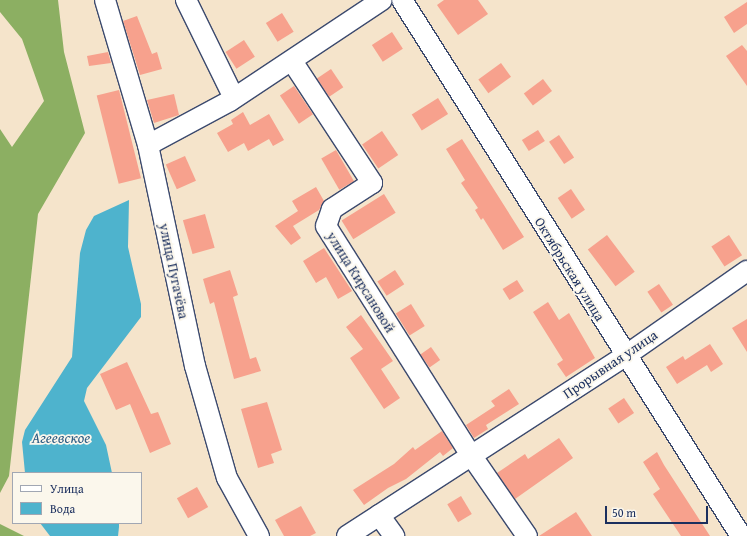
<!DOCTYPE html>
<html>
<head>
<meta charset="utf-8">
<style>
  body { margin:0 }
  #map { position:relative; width:747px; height:536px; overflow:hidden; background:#f5e4cb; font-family:"Gentium Book Plus",serif }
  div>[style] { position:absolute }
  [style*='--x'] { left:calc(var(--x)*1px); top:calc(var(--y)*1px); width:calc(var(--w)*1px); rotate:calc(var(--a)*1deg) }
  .forest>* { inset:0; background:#8caf62 }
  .water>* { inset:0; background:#4eb3cd }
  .building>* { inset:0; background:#f7a18d; transform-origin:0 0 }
  .roads { filter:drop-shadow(1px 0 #3c4a6e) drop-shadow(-1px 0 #3c4a6e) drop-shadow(0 1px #3c4a6e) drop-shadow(0 -1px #3c4a6e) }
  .minor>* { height:20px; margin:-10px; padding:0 10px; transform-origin:10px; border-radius:10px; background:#fff }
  span { translate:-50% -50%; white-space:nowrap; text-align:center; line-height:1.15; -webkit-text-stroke:3.5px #fbf7ec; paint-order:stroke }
  .street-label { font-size:14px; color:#1b2f5e }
  .water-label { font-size:15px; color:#2d5d85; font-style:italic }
  .legend { position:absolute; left:12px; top:472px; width:130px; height:52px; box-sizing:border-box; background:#fbf7ec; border:1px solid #a1a7b3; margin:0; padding:5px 7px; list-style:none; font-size:12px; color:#1b2f5e }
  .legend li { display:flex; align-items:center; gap:8px; height:20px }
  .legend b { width:20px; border:1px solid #a1a7b3 }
  .scale { position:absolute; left:605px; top:506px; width:103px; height:18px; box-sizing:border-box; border:2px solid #1b2f5e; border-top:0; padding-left:5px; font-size:12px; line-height:14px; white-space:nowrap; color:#1b2f5e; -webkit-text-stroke:3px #fbf7ec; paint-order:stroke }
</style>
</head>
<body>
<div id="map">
  <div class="forest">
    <i style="clip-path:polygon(0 0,58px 0,64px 52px,85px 133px,38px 214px,9px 476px,0 493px,0 129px,12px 147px,44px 101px,22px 39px,0 12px)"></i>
    <i style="clip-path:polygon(0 524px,24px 536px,0 536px)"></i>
  </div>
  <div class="water">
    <i style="clip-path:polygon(129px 200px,128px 247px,141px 304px,141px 317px,87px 388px,84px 401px,106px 445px,112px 473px,25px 473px,22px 442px,25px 430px,72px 357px,80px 253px,86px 230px,94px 216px)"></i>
    <i style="clip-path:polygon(40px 523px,119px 523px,119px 527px,118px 536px,50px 536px)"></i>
  </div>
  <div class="building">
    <i style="clip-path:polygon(444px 0,478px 0,488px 14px,458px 35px,437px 5px)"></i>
    <i style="clip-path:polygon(747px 2px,747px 24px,734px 33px,724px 17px)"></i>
    <i style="left:282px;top:13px;width:22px;height:19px;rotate:58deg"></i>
    <i style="clip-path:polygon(137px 16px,152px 54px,157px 52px,162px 69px,140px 75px,123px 21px)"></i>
    <i style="left:392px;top:32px;width:20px;height:24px;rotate:57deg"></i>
    <i style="left:244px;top:40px;width:20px;height:22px;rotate:57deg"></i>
    <i style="clip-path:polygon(742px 45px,747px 51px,747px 86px,726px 56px)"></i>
    <i style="clip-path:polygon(108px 52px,111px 63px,89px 66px,87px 56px)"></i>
    <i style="left:501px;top:63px;width:17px;height:28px;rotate:54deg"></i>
    <i style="left:331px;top:69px;width:22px;height:17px;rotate:56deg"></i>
    <i style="left:543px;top:79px;width:15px;height:24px;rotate:53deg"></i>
    <i style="left:294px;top:86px;width:34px;height:17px;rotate:56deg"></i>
    <i style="left:119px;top:90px;width:91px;height:23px;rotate:76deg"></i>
    <i style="clip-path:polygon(174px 94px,179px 115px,154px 123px,147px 100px)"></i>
    <i style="left:438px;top:98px;width:19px;height:31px;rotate:58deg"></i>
    <i style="clip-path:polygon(243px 112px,250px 125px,269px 114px,284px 140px,273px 146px,269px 139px,248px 151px,244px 143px,228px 152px,217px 133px,233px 124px,231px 120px)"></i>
    <i style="left:538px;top:130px;width:13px;height:19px;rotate:58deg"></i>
    <i style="left:382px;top:131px;width:29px;height:24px;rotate:56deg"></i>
    <i style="left:559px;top:135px;width:27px;height:12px;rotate:56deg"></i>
    <i style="clip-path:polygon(462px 139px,524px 237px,503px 250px,483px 218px,481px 220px,475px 210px,478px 208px,461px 183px,465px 180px,446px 149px)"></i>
    <i style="left:336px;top:150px;width:36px;height:17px;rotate:60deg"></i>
    <i style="left:185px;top:156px;width:27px;height:21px;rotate:66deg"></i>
    <i style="clip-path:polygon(316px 187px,324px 201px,319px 210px,293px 226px,301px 238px,291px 245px,275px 226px,298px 211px,292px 201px)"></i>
    <i style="left:571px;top:189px;width:25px;height:16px;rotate:56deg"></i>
    <i style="left:384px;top:194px;width:22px;height:50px;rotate:58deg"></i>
    <i style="left:205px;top:214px;width:35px;height:23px;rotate:74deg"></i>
    <i style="left:607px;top:235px;width:46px;height:24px;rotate:53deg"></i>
    <i style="left:729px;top:235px;width:24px;height:21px;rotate:57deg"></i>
    <i style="clip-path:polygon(324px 248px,352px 291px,338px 299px,326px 277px,316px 283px,303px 261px)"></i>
    <i style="clip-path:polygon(230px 270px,238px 295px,233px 297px,250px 359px,256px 357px,261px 371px,234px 379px,214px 302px,210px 304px,203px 279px)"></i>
    <i style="left:395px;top:270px;width:17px;height:21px;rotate:57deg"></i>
    <i style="left:517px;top:280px;width:13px;height:17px;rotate:58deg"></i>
    <i style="left:659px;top:284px;width:25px;height:14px;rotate:56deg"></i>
    <i style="clip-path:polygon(548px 302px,559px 320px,569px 313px,595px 358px,566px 377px,557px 364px,563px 360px,533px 312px)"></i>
    <i style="left:411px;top:304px;width:26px;height:18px;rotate:58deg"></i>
    <i style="clip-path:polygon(361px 315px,393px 361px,381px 369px,400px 398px,384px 409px,350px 358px,363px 349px,346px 327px)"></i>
    <i style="clip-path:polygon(747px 319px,747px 352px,732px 328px)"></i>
    <i style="clip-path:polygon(710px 344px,723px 364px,711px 372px,707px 365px,677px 384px,666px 367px,683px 356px,685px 360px)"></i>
    <i style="left:431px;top:347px;width:16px;height:13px;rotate:55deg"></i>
    <i style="clip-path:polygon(127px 362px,151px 414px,158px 412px,171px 444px,150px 453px,130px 404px,116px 410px,100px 374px)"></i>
    <i style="clip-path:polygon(509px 389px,519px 404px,486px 425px,488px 429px,474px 438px,466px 425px,495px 406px,491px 401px)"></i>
    <i style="left:624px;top:398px;width:18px;height:19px;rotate:56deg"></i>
    <i style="clip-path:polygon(267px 402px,282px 450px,271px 454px,274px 463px,258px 468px,241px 409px)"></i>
    <i style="clip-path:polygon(442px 431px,453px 448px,443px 456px,440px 452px,406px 479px,388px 488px,364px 505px,353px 490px,394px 464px,413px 447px,415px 450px)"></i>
    <i style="clip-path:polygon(559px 438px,573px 458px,515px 499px,497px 473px,525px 454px,528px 459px)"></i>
    <i style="clip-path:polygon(657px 452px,664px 465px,710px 536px,681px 536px,653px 494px,660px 489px,643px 462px)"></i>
    <i style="left:197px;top:487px;width:23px;height:23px;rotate:61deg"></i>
    <i style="left:461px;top:496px;width:21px;height:16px;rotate:59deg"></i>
    <i style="clip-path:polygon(301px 506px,316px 533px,310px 536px,284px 536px,275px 520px)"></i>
    <i style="clip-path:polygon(576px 512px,592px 536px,539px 536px)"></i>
  </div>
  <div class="roads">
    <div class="minor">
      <i style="--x:105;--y:0;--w:151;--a:73.5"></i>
      <i style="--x:148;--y:145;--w:226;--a:78"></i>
      <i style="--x:195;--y:366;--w:116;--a:74.1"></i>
      <i style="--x:227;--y:478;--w:66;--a:61.1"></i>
      <i style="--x:186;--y:0;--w:109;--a:63.9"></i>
      <i style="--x:402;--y:0;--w:634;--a:57.69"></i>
      <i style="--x:292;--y:61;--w:146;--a:56.7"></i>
      <i style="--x:372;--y:183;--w:48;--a:147"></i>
      <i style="--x:332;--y:209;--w:18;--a:109"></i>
      <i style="--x:326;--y:226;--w:271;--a:57.7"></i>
      <i style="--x:471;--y:455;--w:98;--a:55.3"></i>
      <i style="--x:148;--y:145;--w:93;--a:-28.2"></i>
      <i style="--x:230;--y:101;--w:182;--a:-33.6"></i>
      <i style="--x:379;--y:515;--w:26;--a:54"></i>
      <i style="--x:347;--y:536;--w:331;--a:-32.9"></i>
      <i style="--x:625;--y:356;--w:149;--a:-34.9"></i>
    </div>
  </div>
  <div class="street-label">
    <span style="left:570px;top:269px;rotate:58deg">Октябрьская улица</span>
    <span style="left:174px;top:271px;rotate:78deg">улица Пугачёва</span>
    <span style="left:361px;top:282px;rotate:58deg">улица Кирсановой</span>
    <span style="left:610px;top:364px;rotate:-34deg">Прорывная улица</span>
  </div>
  <div class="water-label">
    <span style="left:61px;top:438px">Агеевское</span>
  </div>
  <ul class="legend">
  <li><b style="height:5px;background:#fff"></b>Улица</li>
  <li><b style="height:11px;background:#4eb3cd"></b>Вода</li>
  </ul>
  <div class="scale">50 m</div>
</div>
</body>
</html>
